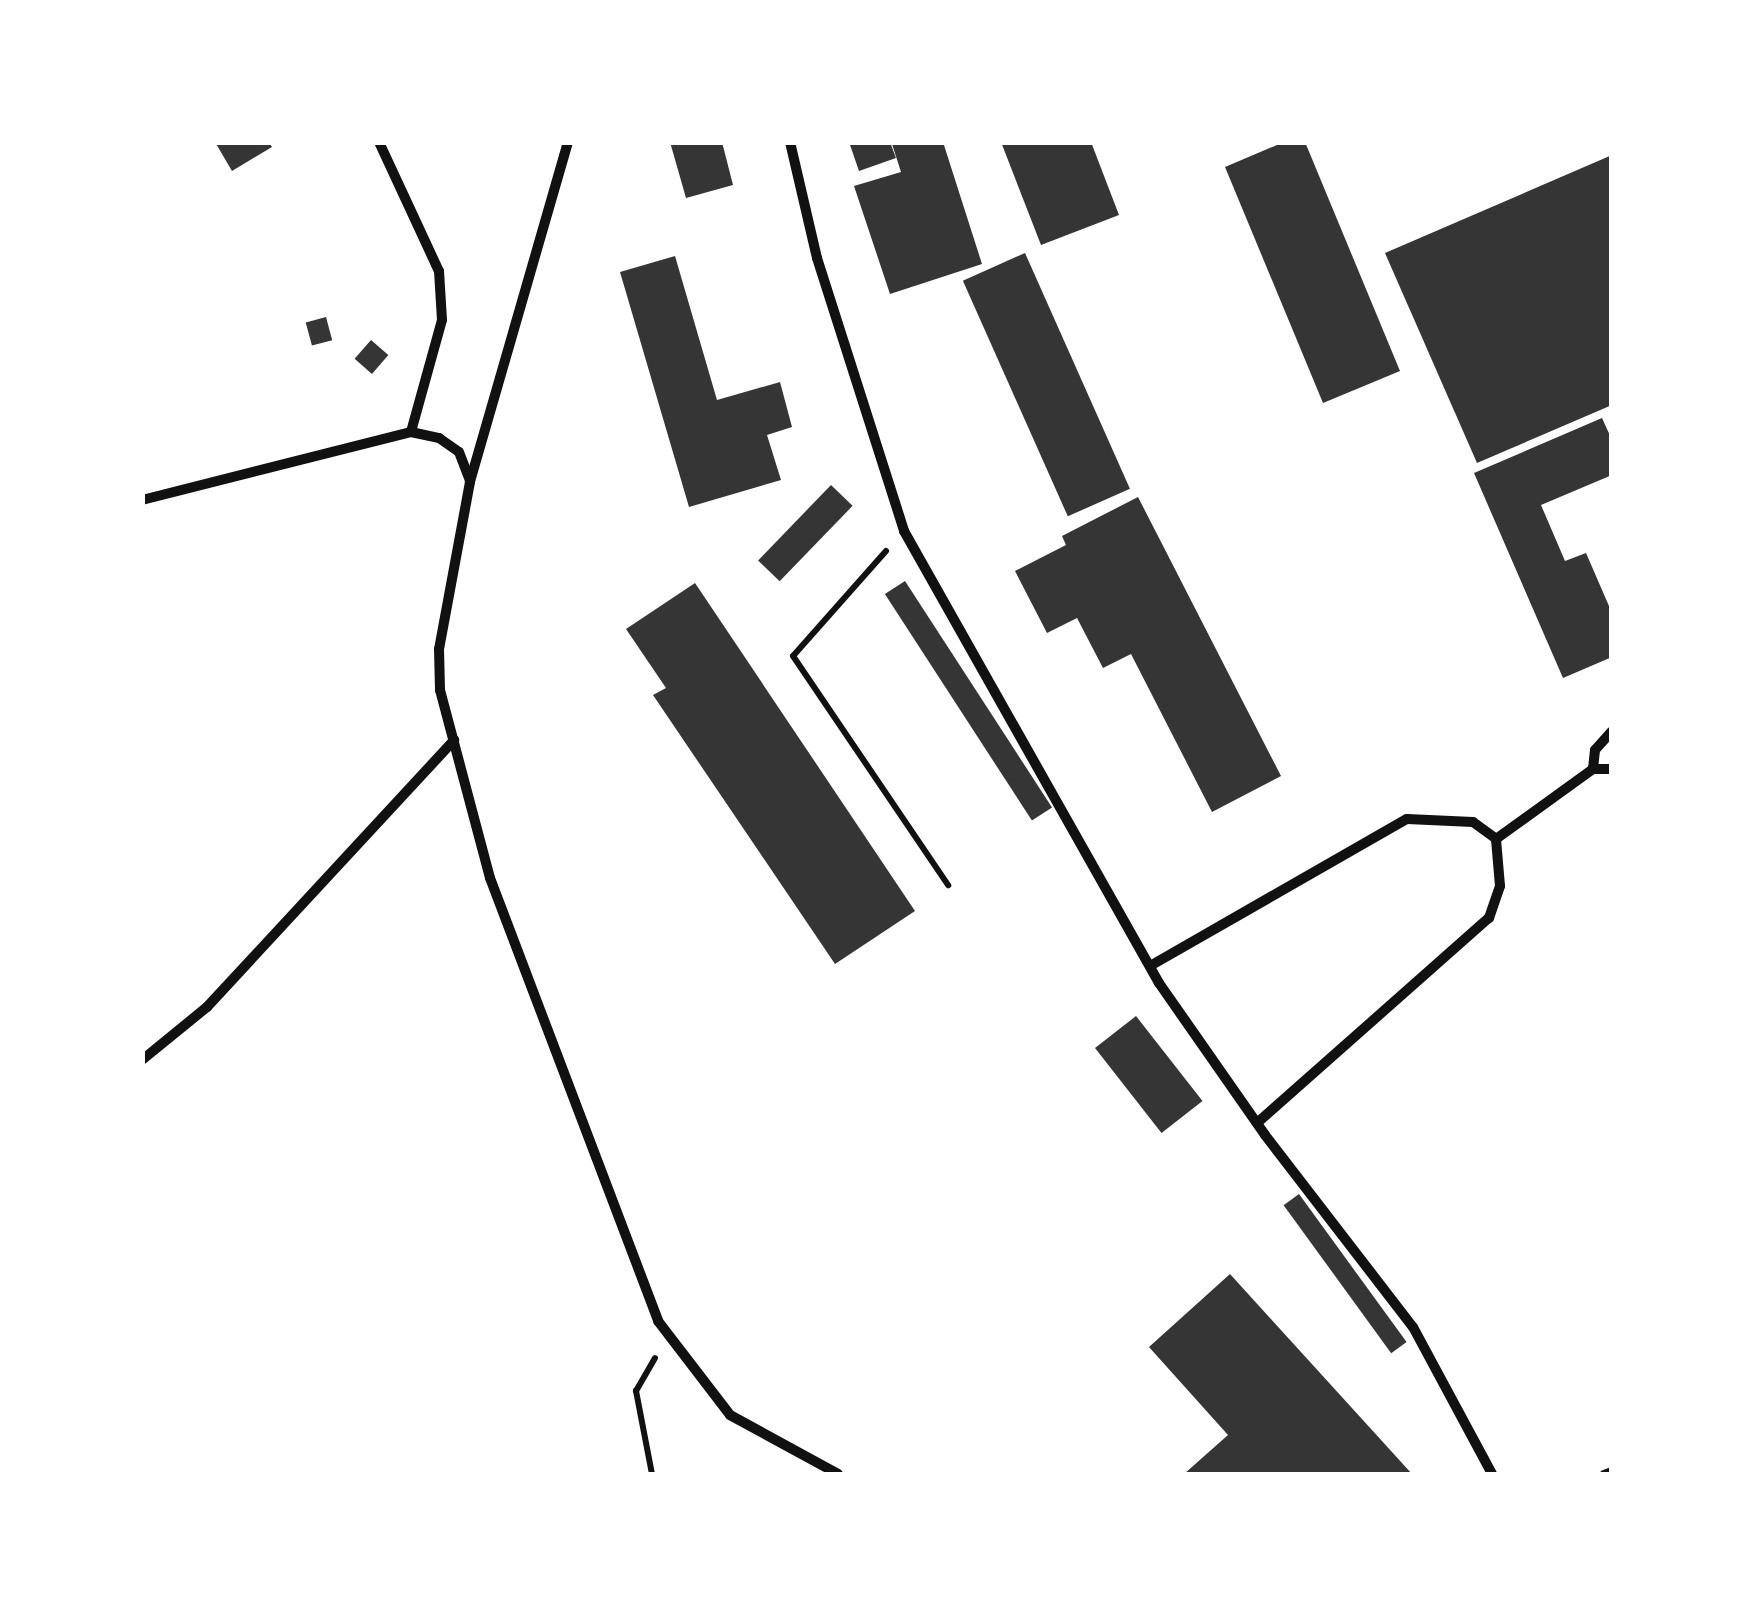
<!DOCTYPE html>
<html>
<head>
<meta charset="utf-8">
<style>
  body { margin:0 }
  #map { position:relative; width:1754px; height:1617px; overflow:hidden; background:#fff; font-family:"Alegreya Sans",sans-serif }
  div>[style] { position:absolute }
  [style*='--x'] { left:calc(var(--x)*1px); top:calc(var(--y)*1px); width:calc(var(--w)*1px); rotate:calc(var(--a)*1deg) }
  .building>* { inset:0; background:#353535; transform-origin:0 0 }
  .path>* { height:6px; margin:-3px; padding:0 3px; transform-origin:3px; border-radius:3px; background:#111 }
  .service>* { height:8px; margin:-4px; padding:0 4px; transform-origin:4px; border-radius:4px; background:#111 }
  .minor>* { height:10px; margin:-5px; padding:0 5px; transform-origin:5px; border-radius:5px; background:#111 }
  span { translate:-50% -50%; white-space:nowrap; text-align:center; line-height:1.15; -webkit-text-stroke:10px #fff; paint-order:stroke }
  .frame { position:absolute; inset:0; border:145px solid #fff; pointer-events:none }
</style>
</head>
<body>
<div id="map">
  <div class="building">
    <i style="clip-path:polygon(215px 142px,269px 142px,272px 147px,232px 171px)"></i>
    <i style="clip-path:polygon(670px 142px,722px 142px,733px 185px,686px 198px)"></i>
    <i style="clip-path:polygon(849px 142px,890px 142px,896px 158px,859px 171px)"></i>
    <i style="clip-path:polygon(943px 142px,982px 264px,890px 294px,854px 186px,901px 172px,892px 144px)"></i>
    <i style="clip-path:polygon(1001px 142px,1091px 142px,1119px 215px,1041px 245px)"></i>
    <i style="clip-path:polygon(1284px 142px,1305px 142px,1400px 371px,1323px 403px,1225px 167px)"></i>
    <i style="clip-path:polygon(1612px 155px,1612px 405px,1477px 463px,1385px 253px)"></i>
    <i style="left:1025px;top:253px;width:258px;height:68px;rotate:66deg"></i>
    <i style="clip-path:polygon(675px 256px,717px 400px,780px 382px,792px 427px,767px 435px,781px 480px,689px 507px,620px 272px)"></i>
    <i style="left:326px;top:317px;width:24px;height:21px;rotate:75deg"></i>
    <i style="left:371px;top:340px;width:23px;height:25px;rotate:41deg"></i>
    <i style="clip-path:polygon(1602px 418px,1612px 440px,1612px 475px,1541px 505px,1565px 561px,1586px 553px,1612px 613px,1612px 657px,1563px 678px,1474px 473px)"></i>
    <i style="left:831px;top:485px;width:30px;height:105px;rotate:44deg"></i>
    <i style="clip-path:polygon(1138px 497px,1281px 776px,1212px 812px,1131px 654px,1103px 668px,1077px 618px,1047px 633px,1015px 571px,1066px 545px,1062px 536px)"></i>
    <i style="left:905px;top:581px;width:270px;height:24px;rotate:57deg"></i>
    <i style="clip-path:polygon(695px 583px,915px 911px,835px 964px,653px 695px,666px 688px,626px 629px)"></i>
    <i style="left:1136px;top:1016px;width:108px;height:52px;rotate:52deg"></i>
    <i style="left:1299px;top:1194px;width:183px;height:19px;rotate:54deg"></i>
    <i style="clip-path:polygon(1230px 1274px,1412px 1474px,1184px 1474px,1228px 1435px,1149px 1347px)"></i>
  </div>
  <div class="path">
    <i style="--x:886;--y:551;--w:140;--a:131.5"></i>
    <i style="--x:793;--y:656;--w:277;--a:55.9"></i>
    <i style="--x:652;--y:1474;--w:85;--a:-100.9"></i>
    <i style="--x:636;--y:1391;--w:38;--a:-60"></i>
  </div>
  <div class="service">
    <i style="--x:1604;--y:1474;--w:9;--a:-21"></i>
  </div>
  <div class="minor">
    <i style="--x:379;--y:142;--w:142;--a:65.1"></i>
    <i style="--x:439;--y:271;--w:49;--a:86.5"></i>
    <i style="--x:442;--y:320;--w:116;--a:105.5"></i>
    <i style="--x:568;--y:142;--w:354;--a:106.1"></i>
    <i style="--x:470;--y:482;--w:170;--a:100.5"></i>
    <i style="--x:439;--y:649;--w:41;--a:88.6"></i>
    <i style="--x:440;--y:690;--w:195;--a:75.1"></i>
    <i style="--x:490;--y:878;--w:474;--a:69.2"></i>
    <i style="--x:658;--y:1321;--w:118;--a:52.5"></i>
    <i style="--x:730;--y:1415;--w:123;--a:28.6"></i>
    <i style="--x:790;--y:142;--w:119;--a:76.9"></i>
    <i style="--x:817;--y:258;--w:287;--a:72.3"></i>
    <i style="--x:904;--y:531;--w:519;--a:60.57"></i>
    <i style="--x:1159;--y:983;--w:185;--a:55.1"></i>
    <i style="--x:1265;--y:1135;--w:242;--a:52.4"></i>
    <i style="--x:1413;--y:1327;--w:167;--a:61.7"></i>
    <i style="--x:142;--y:500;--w:277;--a:-14.2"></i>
    <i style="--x:411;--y:432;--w:29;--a:12"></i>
    <i style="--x:439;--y:438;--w:24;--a:35"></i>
    <i style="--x:459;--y:452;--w:31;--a:69"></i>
    <i style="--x:1593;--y:769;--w:19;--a:-84"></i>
    <i style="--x:1595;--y:750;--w:25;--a:-48"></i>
    <i style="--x:1150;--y:966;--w:296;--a:-29.8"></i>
    <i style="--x:1407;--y:819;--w:66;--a:2.6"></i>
    <i style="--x:1473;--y:822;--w:29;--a:36"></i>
    <i style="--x:1496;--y:839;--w:120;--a:-35.8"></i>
    <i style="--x:1593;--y:769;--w:19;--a:0"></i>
    <i style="--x:142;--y:1060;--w:84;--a:-39.2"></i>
    <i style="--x:207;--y:1007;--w:364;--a:-47.2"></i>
    <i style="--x:1257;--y:1123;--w:310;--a:-41.5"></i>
    <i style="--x:1489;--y:918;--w:34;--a:-71"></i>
    <i style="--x:1500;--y:886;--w:47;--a:-94.9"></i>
  </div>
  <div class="frame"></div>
</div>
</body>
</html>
